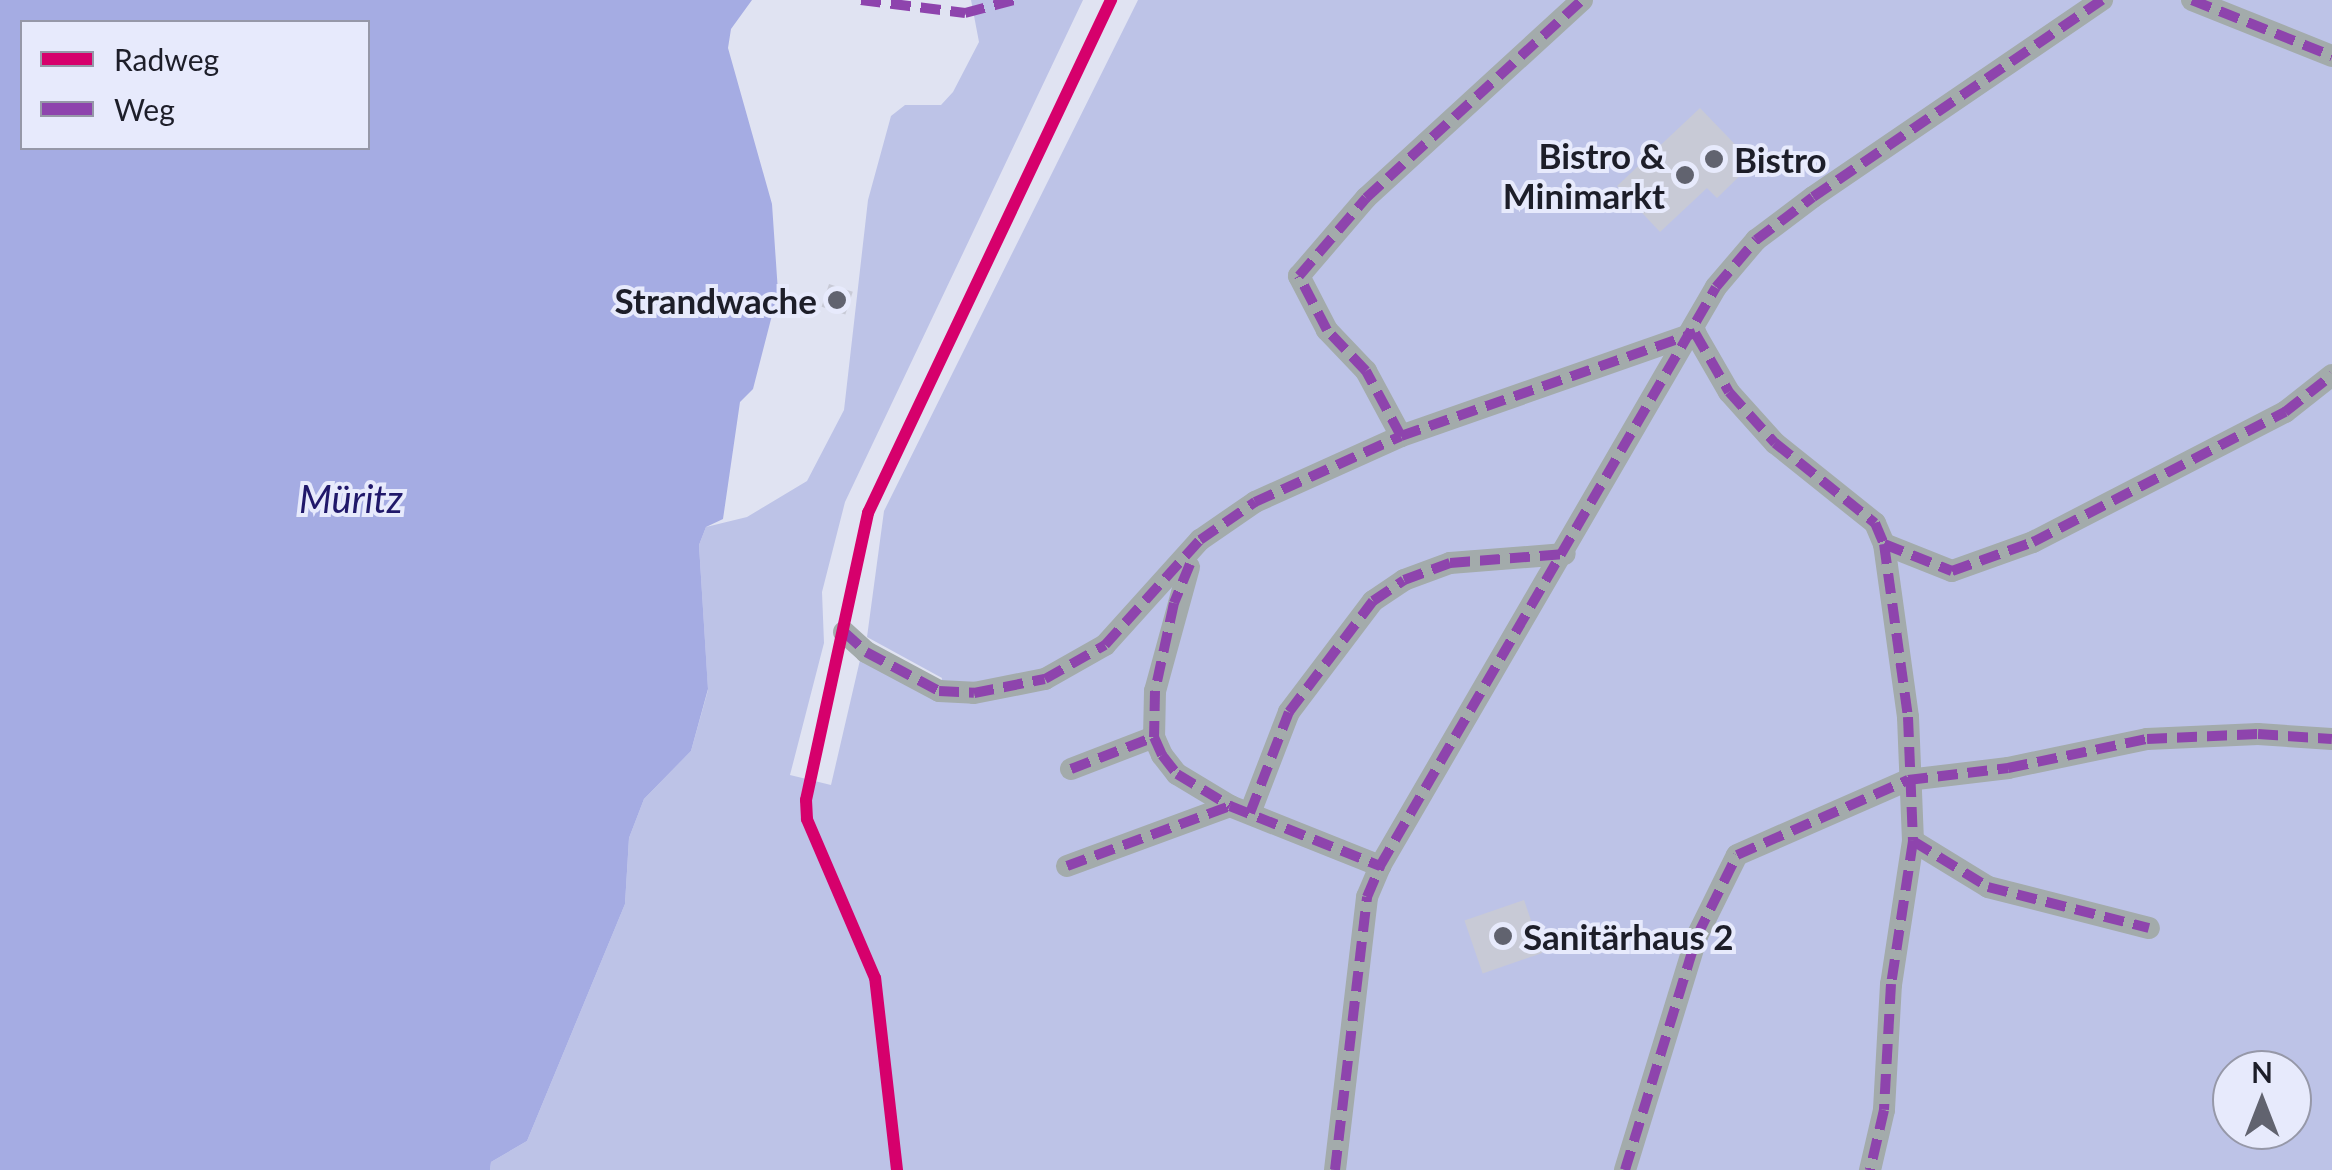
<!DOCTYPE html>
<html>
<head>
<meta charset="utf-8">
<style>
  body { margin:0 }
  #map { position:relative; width:2332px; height:1170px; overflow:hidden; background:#e0e3f2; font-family:Lato,sans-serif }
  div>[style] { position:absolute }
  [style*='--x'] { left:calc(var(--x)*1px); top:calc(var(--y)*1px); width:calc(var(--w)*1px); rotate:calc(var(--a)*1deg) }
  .green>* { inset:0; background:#bdc3e7 }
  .water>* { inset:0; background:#a5ace3 }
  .building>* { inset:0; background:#c8cad6; transform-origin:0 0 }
  .pedestrian>* { height:22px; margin:-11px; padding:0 11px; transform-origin:11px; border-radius:11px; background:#a3abab }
  .quiet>* { height:10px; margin-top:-5px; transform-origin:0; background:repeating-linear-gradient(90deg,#8e44ad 0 20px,transparent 0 30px) }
  .cycleway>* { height:12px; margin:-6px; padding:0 6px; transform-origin:6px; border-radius:6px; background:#d6006c }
  .dots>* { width:28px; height:28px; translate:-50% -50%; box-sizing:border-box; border:5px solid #e7eafc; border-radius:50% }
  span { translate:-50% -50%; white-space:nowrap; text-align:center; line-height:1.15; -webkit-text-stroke:8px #e7eafc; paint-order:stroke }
  .poi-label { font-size:35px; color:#1d1e29; font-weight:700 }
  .right { translate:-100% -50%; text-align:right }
  .left { translate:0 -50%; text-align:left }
  .water-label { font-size:38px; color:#20186a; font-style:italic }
  .legend { position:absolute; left:20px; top:20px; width:350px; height:130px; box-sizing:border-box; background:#e7eafc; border:2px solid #9698a8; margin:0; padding:12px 18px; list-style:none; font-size:30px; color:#1d1e29 }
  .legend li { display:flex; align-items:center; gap:20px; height:50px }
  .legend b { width:50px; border:2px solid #9698a8 }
  .north { position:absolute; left:2212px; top:1050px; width:100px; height:100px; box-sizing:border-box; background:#e7eafc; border:2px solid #9698a8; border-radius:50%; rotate:0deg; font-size:28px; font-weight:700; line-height:40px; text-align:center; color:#1d1e29 }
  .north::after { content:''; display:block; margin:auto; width:35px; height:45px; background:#61636f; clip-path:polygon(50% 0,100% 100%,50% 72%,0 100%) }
</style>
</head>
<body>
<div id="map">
  <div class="green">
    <i style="clip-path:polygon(evenodd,971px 0,1083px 0,845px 502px,822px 592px,824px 643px,790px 775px,831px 785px,860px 660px,937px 701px,942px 678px,867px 637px,884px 511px,1138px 0,2332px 0,2332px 1170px,490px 1170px,491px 1162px,527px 1141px,625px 904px,629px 838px,644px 799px,691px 751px,708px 690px,699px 545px,706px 527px,747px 517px,807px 481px,844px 410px,868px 200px,891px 116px,905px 105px,941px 105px,953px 92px,979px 42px,971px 0,2232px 1070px,2292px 1070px,2292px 1130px,2232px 1130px,2232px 1070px)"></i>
  </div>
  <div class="water">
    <i style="clip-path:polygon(evenodd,0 0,752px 0,731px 29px,728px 48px,772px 204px,778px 292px,753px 389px,740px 402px,723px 519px,706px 527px,699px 545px,708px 689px,691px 751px,644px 799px,629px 838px,625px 904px,527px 1141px,491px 1162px,490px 1170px,0 1170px,0 0,22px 22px,368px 22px,368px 148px,22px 148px,22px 22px)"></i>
  </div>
  <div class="building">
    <i style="clip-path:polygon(1700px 108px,1753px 163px,1717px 198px,1707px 188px,1660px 232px,1617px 186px)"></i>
    <i style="left:829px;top:284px;width:25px;height:24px;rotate:18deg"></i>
    <i style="left:1524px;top:900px;width:56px;height:63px;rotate:71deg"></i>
  </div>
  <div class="pedestrian">
    <i style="--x:2192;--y:0;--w:151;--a:21.8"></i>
    <i style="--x:1401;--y:436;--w:74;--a:-118.3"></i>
    <i style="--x:1366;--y:371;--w:57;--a:-133.6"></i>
    <i style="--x:1327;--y:330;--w:61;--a:-117.4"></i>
    <i style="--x:1299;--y:276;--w:103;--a:-49.3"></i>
    <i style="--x:1366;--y:198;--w:293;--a:-42.5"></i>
    <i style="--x:1884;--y:544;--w:73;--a:21.7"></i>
    <i style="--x:1952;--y:571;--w:86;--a:-19.7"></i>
    <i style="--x:2033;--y:542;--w:284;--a:-27.3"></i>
    <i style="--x:2285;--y:412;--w:60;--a:-38.2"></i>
    <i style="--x:1189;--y:567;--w:129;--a:105.3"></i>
    <i style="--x:1155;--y:691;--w:46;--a:91.2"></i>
    <i style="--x:1154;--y:737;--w:20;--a:66"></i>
    <i style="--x:1162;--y:755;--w:24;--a:52"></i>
    <i style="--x:1177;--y:774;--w:62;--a:31.1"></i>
    <i style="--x:1230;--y:806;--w:162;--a:21.8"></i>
    <i style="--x:844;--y:632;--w:30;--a:42"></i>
    <i style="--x:866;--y:652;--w:83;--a:28.1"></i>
    <i style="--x:939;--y:691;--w:35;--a:3"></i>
    <i style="--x:974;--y:693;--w:72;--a:-11.2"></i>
    <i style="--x:1045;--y:679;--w:69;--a:-29.5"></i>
    <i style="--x:1105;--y:645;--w:142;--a:-47.9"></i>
    <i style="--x:1200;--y:540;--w:67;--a:-34.6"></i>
    <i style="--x:1255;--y:502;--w:160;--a:-24.3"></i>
    <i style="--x:1401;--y:436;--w:312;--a:-19.3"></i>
    <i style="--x:1695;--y:333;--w:68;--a:60"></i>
    <i style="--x:1729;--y:392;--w:69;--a:48"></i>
    <i style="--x:1775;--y:443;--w:128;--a:38.7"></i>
    <i style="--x:1875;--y:523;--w:23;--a:67"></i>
    <i style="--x:1884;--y:544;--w:175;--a:82.1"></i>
    <i style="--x:1908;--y:717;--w:124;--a:87.7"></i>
    <i style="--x:1913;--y:841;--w:145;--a:98.7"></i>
    <i style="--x:1891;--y:984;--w:126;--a:93.2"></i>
    <i style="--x:1884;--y:1110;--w:62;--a:103.1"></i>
    <i style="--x:1071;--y:769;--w:89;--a:-21.1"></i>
    <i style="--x:1250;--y:813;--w:108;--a:-68.9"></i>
    <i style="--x:1289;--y:712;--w:139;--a:-52.9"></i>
    <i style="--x:1373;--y:601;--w:37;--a:-34"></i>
    <i style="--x:1404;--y:580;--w:49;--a:-20.3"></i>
    <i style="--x:1450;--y:563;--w:115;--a:-4.5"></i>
    <i style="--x:1913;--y:841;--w:88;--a:31.5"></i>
    <i style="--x:1988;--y:887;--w:166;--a:14.3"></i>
    <i style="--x:1067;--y:866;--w:174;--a:-20.2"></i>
    <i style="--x:1335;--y:1170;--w:275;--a:-83.3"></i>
    <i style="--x:1367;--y:897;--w:34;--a:-67"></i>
    <i style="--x:1380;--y:866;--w:669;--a:-59.87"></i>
    <i style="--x:1716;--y:287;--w:62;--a:-49.6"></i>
    <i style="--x:1756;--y:240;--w:71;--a:-37"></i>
    <i style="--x:1813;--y:197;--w:350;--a:-34.3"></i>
    <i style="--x:1625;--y:1170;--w:245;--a:-72.9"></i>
    <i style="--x:1697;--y:936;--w:90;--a:-63.7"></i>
    <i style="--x:1737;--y:855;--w:187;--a:-23.7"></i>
    <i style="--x:1908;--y:780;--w:101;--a:-6.8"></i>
    <i style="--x:2008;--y:768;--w:142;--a:-11.8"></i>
    <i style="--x:2147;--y:739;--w:111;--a:-2.6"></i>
    <i style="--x:2258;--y:734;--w:74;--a:3.9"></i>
  </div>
  <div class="quiet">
    <i style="--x:861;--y:0;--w:105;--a:7.1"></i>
    <i style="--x:965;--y:13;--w:51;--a:-14.9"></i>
    <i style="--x:2192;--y:0;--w:151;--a:21.8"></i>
    <i style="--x:1401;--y:436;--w:74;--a:-118.3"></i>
    <i style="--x:1366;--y:371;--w:57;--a:-133.6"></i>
    <i style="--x:1327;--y:330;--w:61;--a:-117.4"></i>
    <i style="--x:1299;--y:276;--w:103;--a:-49.3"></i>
    <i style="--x:1366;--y:198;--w:293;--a:-42.5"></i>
    <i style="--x:1884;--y:544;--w:73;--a:21.7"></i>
    <i style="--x:1952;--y:571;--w:86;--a:-19.7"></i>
    <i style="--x:2033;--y:542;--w:284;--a:-27.3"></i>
    <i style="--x:2285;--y:412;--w:60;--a:-38.2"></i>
    <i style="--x:1190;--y:564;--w:42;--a:112.3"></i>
    <i style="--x:1174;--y:603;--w:90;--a:102.2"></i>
    <i style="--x:1155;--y:691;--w:46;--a:91.2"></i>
    <i style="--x:1154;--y:737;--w:20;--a:66"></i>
    <i style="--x:1162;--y:755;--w:24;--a:52"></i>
    <i style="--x:1177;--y:774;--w:62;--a:31.1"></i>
    <i style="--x:1230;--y:806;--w:162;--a:21.8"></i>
    <i style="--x:844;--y:632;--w:30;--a:42"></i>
    <i style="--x:866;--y:652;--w:83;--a:28.1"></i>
    <i style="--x:939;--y:691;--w:35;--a:3"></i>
    <i style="--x:974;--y:693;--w:72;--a:-11.2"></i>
    <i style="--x:1045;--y:679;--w:69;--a:-29.5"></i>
    <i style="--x:1105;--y:645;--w:142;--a:-47.9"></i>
    <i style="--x:1200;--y:540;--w:67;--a:-34.6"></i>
    <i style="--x:1255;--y:502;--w:160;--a:-24.3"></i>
    <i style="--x:1401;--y:436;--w:312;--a:-19.3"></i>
    <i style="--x:1695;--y:333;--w:68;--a:60"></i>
    <i style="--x:1729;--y:392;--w:69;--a:48"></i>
    <i style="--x:1775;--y:443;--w:128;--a:38.7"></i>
    <i style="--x:1875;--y:523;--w:23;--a:67"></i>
    <i style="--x:1884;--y:544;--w:175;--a:82.1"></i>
    <i style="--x:1908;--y:717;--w:124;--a:87.7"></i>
    <i style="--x:1913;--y:841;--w:145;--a:98.7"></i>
    <i style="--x:1891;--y:984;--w:126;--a:93.2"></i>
    <i style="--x:1884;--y:1110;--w:62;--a:103.1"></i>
    <i style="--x:1071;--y:769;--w:89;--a:-21.1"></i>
    <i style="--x:1250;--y:813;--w:108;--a:-68.9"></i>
    <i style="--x:1289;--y:712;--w:139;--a:-52.9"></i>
    <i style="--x:1373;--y:601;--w:37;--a:-34"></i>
    <i style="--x:1404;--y:580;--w:49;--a:-20.3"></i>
    <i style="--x:1450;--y:563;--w:115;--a:-4.5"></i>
    <i style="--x:1913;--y:841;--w:88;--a:31.5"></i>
    <i style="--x:1988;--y:887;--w:166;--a:14.3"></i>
    <i style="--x:1067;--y:866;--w:174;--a:-20.2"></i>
    <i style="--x:1335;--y:1170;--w:275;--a:-83.3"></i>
    <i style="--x:1367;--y:897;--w:34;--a:-67"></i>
    <i style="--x:1380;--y:866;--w:669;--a:-59.87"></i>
    <i style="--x:1716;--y:287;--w:62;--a:-49.6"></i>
    <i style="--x:1756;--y:240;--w:71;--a:-37"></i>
    <i style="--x:1813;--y:197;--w:350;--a:-34.3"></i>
    <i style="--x:1625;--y:1170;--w:245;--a:-72.9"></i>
    <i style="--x:1697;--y:936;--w:90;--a:-63.7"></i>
    <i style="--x:1737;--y:855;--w:187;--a:-23.7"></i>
    <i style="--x:1908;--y:780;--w:101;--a:-6.8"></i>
    <i style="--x:2008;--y:768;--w:142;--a:-11.8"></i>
    <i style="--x:2147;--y:739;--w:111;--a:-2.6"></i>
    <i style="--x:2258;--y:734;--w:74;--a:3.9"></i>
  </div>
  <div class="cycleway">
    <i style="--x:897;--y:1170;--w:193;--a:-96.5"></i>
    <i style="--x:875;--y:978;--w:173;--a:-113.2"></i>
    <i style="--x:807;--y:819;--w:19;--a:-93"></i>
    <i style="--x:806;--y:800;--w:294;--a:-77.8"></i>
    <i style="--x:868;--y:513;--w:568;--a:-64.65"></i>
  </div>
  <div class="dots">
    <i style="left:1714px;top:159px;background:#61636f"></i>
    <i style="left:1685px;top:175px;background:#61636f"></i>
    <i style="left:837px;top:300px;background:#61636f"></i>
    <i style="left:1503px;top:936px;background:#61636f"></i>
  </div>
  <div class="poi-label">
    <span class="right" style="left:1665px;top:175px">Bistro &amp;<br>Minimarkt</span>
    <span class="left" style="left:1734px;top:159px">Bistro</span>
    <span class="right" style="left:817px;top:300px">Strandwache</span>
    <span class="left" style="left:1523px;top:936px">Sanitärhaus 2</span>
  </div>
  <div class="water-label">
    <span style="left:351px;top:499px">Müritz</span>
  </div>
  <ul class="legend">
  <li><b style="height:12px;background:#d6006c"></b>Radweg</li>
  <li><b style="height:12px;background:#8e44ad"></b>Weg</li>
  </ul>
  <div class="north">N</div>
</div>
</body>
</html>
